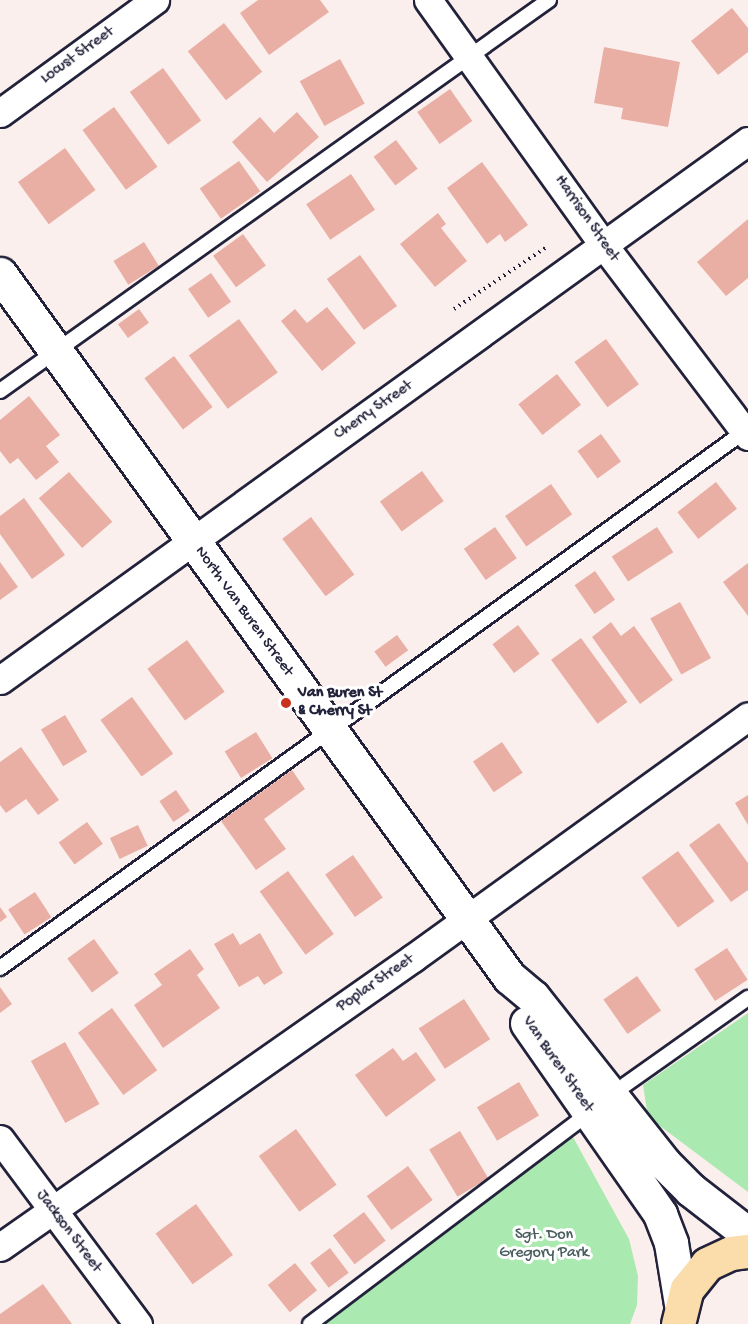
<!DOCTYPE html>
<html>
<head>
<meta charset="utf-8">
<style>
  body { margin:0 }
  #map { position:relative; width:748px; height:1324px; overflow:hidden; background:#fbefed; font-family:"Gochi Hand",sans-serif }
  div>[style] { position:absolute }
  [style*='--x'] { left:calc(var(--x)*1px); top:calc(var(--y)*1px); width:calc(var(--w)*1px); rotate:calc(var(--a)*1deg) }
  .green>* { inset:0; background:#aae9b0 }
  .building>* { inset:0; background:#e9afa4; transform-origin:0 0 }
  .path>* { height:4px; margin-top:-2px; transform-origin:0; background:repeating-linear-gradient(90deg,#22223b 0 1.5px,transparent 0 6px) }
  .roads { filter:drop-shadow(2px 0 #22223b) drop-shadow(-2px 0 #22223b) drop-shadow(0 2px #22223b) drop-shadow(0 -2px #22223b) }
  .lane>* { height:14px; margin:-7px; padding:0 7px; transform-origin:7px; border-radius:7px; background:#fff }
  .street>* { height:27px; margin:-13.5px; padding:0 13.5px; transform-origin:13.5px; border-radius:13.5px; background:#fff }
  .secondary>* { height:33px; margin:-16.5px; padding:0 16.5px; transform-origin:16.5px; border-radius:16.5px; background:#fff }
  .highway>* { height:33px; margin:-16.5px; padding:0 16.5px; transform-origin:16.5px; border-radius:16.5px; background:#faddab }
  .dots>* { width:16px; height:16px; translate:-50% -50%; box-sizing:border-box; border:3px solid #fff; border-radius:50% }
  span { translate:-50% -50%; white-space:nowrap; text-align:center; line-height:1.15; -webkit-text-stroke:6px #fff; paint-order:stroke }
  .street-label { font-size:16px; color:#22223b }
  .poi-label { font-size:16px; color:#22223b; font-weight:700 }
  .left { translate:0 -50%; text-align:left }
  .park-label { font-size:16px; color:#4b5e5e }
</style>
</head>
<body>
<div id="map">
  <div class="green">
    <i style="clip-path:polygon(748px 1013px,748px 1192px,648px 1117px,643px 1085px)"></i>
    <i style="clip-path:polygon(568px 1128px,629px 1239px,638px 1276px,637px 1305px,630px 1324px,310px 1324px)"></i>
  </div>
  <div class="building">
    <i style="clip-path:polygon(258px 0,320px 0,329px 12px,269px 55px,240px 13px)"></i>
    <i style="clip-path:polygon(732px 8px,748px 28px,748px 52px,718px 75px,691px 41px)"></i>
    <i style="left:224px;top:23px;width:62px;height:46px;rotate:52deg"></i>
    <i style="clip-path:polygon(604px 47px,680px 62px,668px 127px,621px 119px,623px 108px,594px 103px)"></i>
    <i style="left:340px;top:59px;width:51px;height:46px;rotate:61deg"></i>
    <i style="left:163px;top:68px;width:65px;height:41px;rotate:54deg"></i>
    <i style="left:450px;top:89px;width:39px;height:40px;rotate:55deg"></i>
    <i style="left:114px;top:107px;width:74px;height:39px;rotate:54deg"></i>
    <i style="clip-path:polygon(297px 112px,319px 137px,267px 182px,232px 142px,260px 117px,274px 133px)"></i>
    <i style="left:396px;top:140px;width:36px;height:28px;rotate:53deg"></i>
    <i style="left:65px;top:148px;width:52px;height:58px;rotate:54deg"></i>
    <i style="left:239px;top:161px;width:37px;height:48px;rotate:55deg"></i>
    <i style="clip-path:polygon(482px 162px,528px 225px,505px 242px,500px 234px,487px 244px,447px 188px)"></i>
    <i style="left:351px;top:174px;width:43px;height:54px;rotate:56deg"></i>
    <i style="clip-path:polygon(438px 213px,446px 224px,441px 228px,467px 261px,435px 287px,400px 244px)"></i>
    <i style="clip-path:polygon(748px 219px,748px 278px,726px 296px,697px 262px)"></i>
    <i style="left:243px;top:234px;width:39px;height:37px;rotate:54deg"></i>
    <i style="left:144px;top:242px;width:28px;height:36px;rotate:58deg"></i>
    <i style="left:360px;top:255px;width:63px;height:41px;rotate:54deg"></i>
    <i style="left:211px;top:273px;width:35px;height:28px;rotate:55deg"></i>
    <i style="clip-path:polygon(327px 307px,356px 343px,322px 371px,281px 321px,295px 309px,307px 323px)"></i>
    <i style="left:139px;top:309px;width:17px;height:26px;rotate:54deg"></i>
    <i style="left:239px;top:319px;width:66px;height:62px;rotate:54deg"></i>
    <i style="left:606px;top:339px;width:56px;height:39px;rotate:54deg"></i>
    <i style="left:174px;top:356px;width:64px;height:37px;rotate:53deg"></i>
    <i style="left:557px;top:374px;width:39px;height:49px;rotate:52deg"></i>
    <i style="clip-path:polygon(29px 396px,60px 435px,46px 446px,59px 462px,36px 480px,18px 458px,10px 464px,0 451px,0 420px)"></i>
    <i style="left:601px;top:434px;width:34px;height:29px;rotate:54deg"></i>
    <i style="left:422px;top:471px;width:37px;height:52px;rotate:54deg"></i>
    <i style="left:69px;top:472px;width:66px;height:40px;rotate:49deg"></i>
    <i style="left:716px;top:482px;width:34px;height:49px;rotate:52deg"></i>
    <i style="left:551px;top:484px;width:37px;height:56px;rotate:55deg"></i>
    <i style="clip-path:polygon(24px 498px,65px 555px,32px 579px,0 534px,0 516px)"></i>
    <i style="left:311px;top:517px;width:72px;height:36px;rotate:53deg"></i>
    <i style="left:495px;top:527px;width:38px;height:38px;rotate:55deg"></i>
    <i style="left:657px;top:527px;width:30px;height:54px;rotate:57deg"></i>
    <i style="clip-path:polygon(0 562px,18px 587px,0 600px)"></i>
    <i style="clip-path:polygon(748px 563px,748px 616px,723px 582px)"></i>
    <i style="left:595px;top:571px;width:35px;height:25px;rotate:55deg"></i>
    <i style="left:680px;top:602px;width:64px;height:34px;rotate:61deg"></i>
    <i style="clip-path:polygon(611px 622px,621px 636px,634px 626px,673px 680px,640px 704px,592px 637px)"></i>
    <i style="left:518px;top:625px;width:36px;height:32px;rotate:53deg"></i>
    <i style="left:397px;top:635px;width:19px;height:28px;rotate:54deg"></i>
    <i style="left:581px;top:638px;width:79px;height:37px;rotate:54deg"></i>
    <i style="left:187px;top:640px;width:64px;height:49px;rotate:54deg"></i>
    <i style="left:132px;top:697px;width:70px;height:39px;rotate:54deg"></i>
    <i style="left:65px;top:715px;width:43px;height:28px;rotate:59deg"></i>
    <i style="left:256px;top:732px;width:31px;height:37px;rotate:58deg"></i>
    <i style="left:502px;top:742px;width:37px;height:35px;rotate:56deg"></i>
    <i style="clip-path:polygon(21px 747px,59px 800px,38px 815px,26px 799px,6px 813px,0 805px,0 762px)"></i>
    <i style="clip-path:polygon(292px 770px,305px 789px,264px 819px,286px 849px,256px 870px,221px 821px)"></i>
    <i style="left:176px;top:790px;width:25px;height:20px;rotate:56deg"></i>
    <i style="clip-path:polygon(748px 795px,748px 825px,735px 803px)"></i>
    <i style="left:87px;top:822px;width:27px;height:35px;rotate:54deg"></i>
    <i style="clip-path:polygon(719px 823px,748px 863px,748px 890px,731px 902px,689px 845px)"></i>
    <i style="left:138px;top:825px;width:23px;height:31px;rotate:65deg"></i>
    <i style="left:678px;top:851px;width:62px;height:45px;rotate:54deg"></i>
    <i style="left:353px;top:855px;width:52px;height:34px;rotate:55deg"></i>
    <i style="left:288px;top:871px;width:78px;height:35px;rotate:54deg"></i>
    <i style="left:35px;top:892px;width:30px;height:32px;rotate:57deg"></i>
    <i style="clip-path:polygon(0 907px,7px 917px,0 922px)"></i>
    <i style="clip-path:polygon(233px 933px,240px 945px,260px 933px,283px 973px,264px 985px,258px 976px,239px 987px,214px 944px)"></i>
    <i style="left:94px;top:939px;width:42px;height:33px;rotate:54deg"></i>
    <i style="left:727px;top:948px;width:38px;height:39px;rotate:57deg"></i>
    <i style="clip-path:polygon(190px 949px,204px 969px,197px 975px,220px 1008px,163px 1048px,134px 1005px,162px 985px,154px 974px)"></i>
    <i style="left:637px;top:976px;width:42px;height:41px;rotate:55deg"></i>
    <i style="clip-path:polygon(0 987px,12px 1004px,0 1013px)"></i>
    <i style="left:464px;top:999px;width:48px;height:54px;rotate:57deg"></i>
    <i style="left:112px;top:1008px;width:77px;height:42px;rotate:54deg"></i>
    <i style="left:65px;top:1042px;width:71px;height:39px;rotate:61deg"></i>
    <i style="clip-path:polygon(393px 1048px,403px 1061px,416px 1052px,436px 1080px,386px 1117px,355px 1075px)"></i>
    <i style="left:519px;top:1082px;width:39px;height:49px;rotate:59deg"></i>
    <i style="left:296px;top:1129px;width:69px;height:46px;rotate:54deg"></i>
    <i style="left:460px;top:1131px;width:55px;height:36px;rotate:59deg"></i>
    <i style="left:408px;top:1166px;width:42px;height:51px;rotate:54deg"></i>
    <i style="left:196px;top:1204px;width:63px;height:50px;rotate:54deg"></i>
    <i style="left:364px;top:1212px;width:36px;height:39px;rotate:53deg"></i>
    <i style="left:330px;top:1248px;width:31px;height:25px;rotate:53deg"></i>
    <i style="left:295px;top:1263px;width:35px;height:35px;rotate:51deg"></i>
    <i style="clip-path:polygon(43px 1284px,72px 1324px,0 1324px,0 1314px)"></i>
  </div>
  <div class="path">
    <i style="--x:454;--y:309;--w:110;--a:-33.8"></i>
  </div>
  <div class="roads">
    <div class="lane">
      <i style="--x:0;--y:391;--w:674;--a:-35.46"></i>
      <i style="--x:0;--y:968;--w:922;--a:-35.78"></i>
      <i style="--x:625;--y:1085;--w:151;--a:-35.3"></i>
      <i style="--x:310;--y:1324;--w:351;--a:-37.1"></i>
    </div>
    <div class="street">
      <i style="--x:428;--y:0;--w:304;--a:54.4"></i>
      <i style="--x:605;--y:247;--w:237;--a:52.9"></i>
      <i style="--x:0;--y:113;--w:192;--a:-36.1"></i>
      <i style="--x:0;--y:680;--w:922;--a:-35.78"></i>
      <i style="--x:0;--y:1139;--w:231;--a:53.3"></i>
      <i style="--x:0;--y:1247;--w:504;--a:-34.98"></i>
      <i style="--x:413;--y:958;--w:413;--a:-35.8"></i>
    </div>
    <div class="secondary">
      <i style="--x:0;--y:274;--w:868;--a:54.09"></i>
      <i style="--x:509;--y:977;--w:31;--a:40"></i>
      <i style="--x:533;--y:997;--w:211;--a:51.7"></i>
      <i style="--x:664;--y:1163;--w:38;--a:45"></i>
      <i style="--x:691;--y:1190;--w:72;--a:37.7"></i>
      <i style="--x:527;--y:1023;--w:233;--a:55.1"></i>
      <i style="--x:660;--y:1214;--w:31;--a:69"></i>
      <i style="--x:671;--y:1243;--w:62;--a:80.7"></i>
    </div>
    <div class="highway">
      <i style="--x:678;--y:1324;--w:36;--a:-76"></i>
      <i style="--x:687;--y:1289;--w:32;--a:-51"></i>
      <i style="--x:707;--y:1264;--w:26;--a:-25"></i>
      <i style="--x:731;--y:1253;--w:17;--a:-7"></i>
    </div>
  </div>
  <div class="dots">
    <i style="left:286px;top:703px;background:#c8321e"></i>
  </div>
  <div class="street-label">
    <span style="left:78px;top:56px;rotate:-36deg">Locust Street</span>
    <span style="left:586px;top:219px;rotate:55deg">Harrison Street</span>
    <span style="left:374px;top:411px;rotate:-35deg">Cherry Street</span>
    <span style="left:243px;top:612px;rotate:54deg">North Van Buren Street</span>
    <span style="left:376px;top:984px;rotate:-35deg">Poplar Street</span>
    <span style="left:557px;top:1065px;rotate:55deg">Van Buren Street</span>
    <span style="left:68px;top:1232px;rotate:53deg">Jackson Street</span>
  </div>
  <div class="poi-label">
    <span class="left" style="left:298px;top:703px">Van Buren St<br>&amp; Cherry St</span>
  </div>
  <div class="park-label">
    <span style="left:544px;top:1245px">Sgt. Don<br>Gregory Park</span>
  </div>
</div>
</body>
</html>
